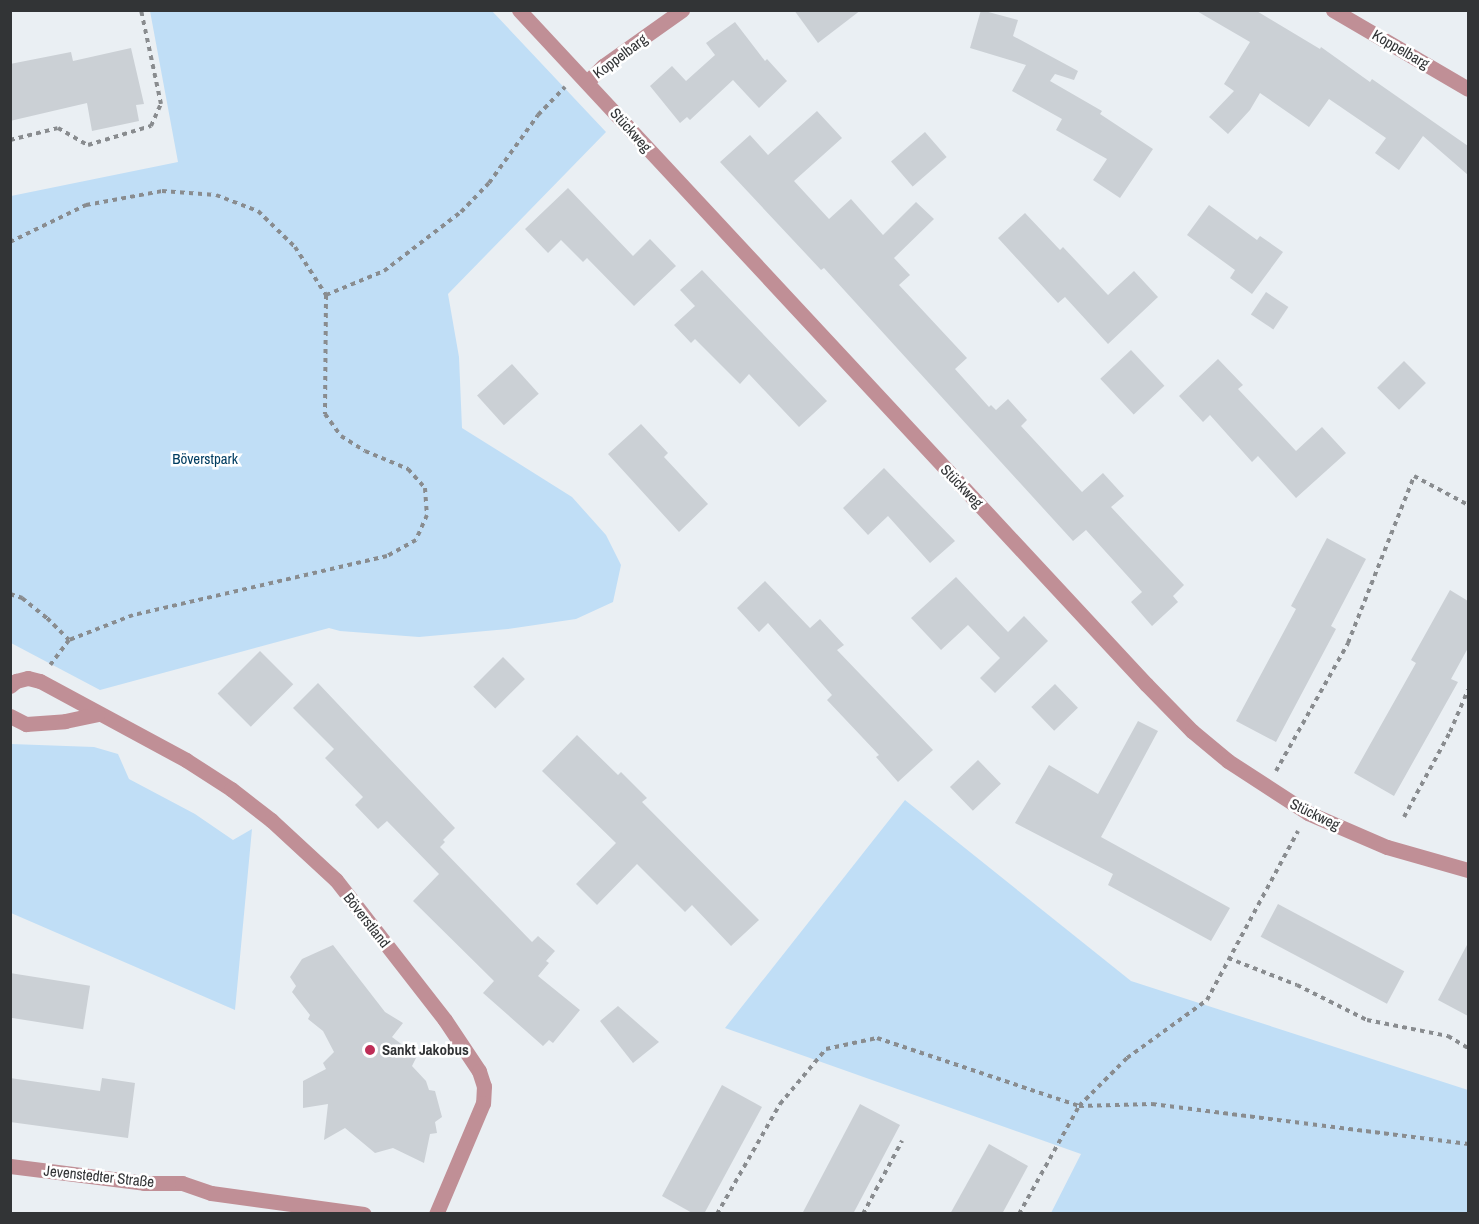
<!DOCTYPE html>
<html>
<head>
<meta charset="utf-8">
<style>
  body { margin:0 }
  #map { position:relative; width:1479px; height:1224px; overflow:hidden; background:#eaeff3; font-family:"Archivo Narrow",sans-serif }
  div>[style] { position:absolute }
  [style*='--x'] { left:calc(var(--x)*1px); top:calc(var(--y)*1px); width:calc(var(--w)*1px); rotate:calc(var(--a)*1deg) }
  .green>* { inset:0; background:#c0def6 }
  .building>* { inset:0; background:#cbd0d5; transform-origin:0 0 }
  .path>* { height:4px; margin-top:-2px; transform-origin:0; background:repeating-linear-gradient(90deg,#898c8f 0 4.5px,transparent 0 9px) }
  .minor>* { height:15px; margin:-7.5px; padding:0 7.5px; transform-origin:7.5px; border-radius:7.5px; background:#c08f96 }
  .dots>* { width:16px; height:16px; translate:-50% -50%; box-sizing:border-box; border:3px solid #fff; border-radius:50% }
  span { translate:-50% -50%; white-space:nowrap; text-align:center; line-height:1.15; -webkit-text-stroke:5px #fff; paint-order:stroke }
  .street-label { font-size:15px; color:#323436 }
  .park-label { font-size:15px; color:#013d61 }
  .poi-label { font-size:15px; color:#323436; font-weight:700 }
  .left { translate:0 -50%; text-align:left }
  .frame { position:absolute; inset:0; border:12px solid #323436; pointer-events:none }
</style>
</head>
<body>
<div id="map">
  <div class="green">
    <i style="clip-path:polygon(150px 11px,492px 11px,606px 132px,448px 294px,459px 357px,462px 428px,572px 497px,606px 535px,621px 565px,613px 602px,576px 619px,508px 629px,419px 637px,340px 631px,329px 628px,100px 690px,11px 643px,11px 196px,178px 162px)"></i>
    <i style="clip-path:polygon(11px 744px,94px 747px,118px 754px,129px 779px,195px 814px,233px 840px,252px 829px,235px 1010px,11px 913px)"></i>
    <i style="clip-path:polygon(905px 800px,1131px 981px,1468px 1090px,1468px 1213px,1051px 1213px,1081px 1154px,725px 1028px)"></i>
  </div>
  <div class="building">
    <i style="clip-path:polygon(794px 10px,861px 10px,818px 43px)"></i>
    <i style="clip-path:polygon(981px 10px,1018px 20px,1013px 36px,1078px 71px,1074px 80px,1055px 74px,1050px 81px,1102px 111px,1100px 114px,1153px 149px,1120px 198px,1093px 180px,1107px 159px,1056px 130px,1062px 119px,1012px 91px,1026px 65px,970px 48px)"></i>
    <i style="clip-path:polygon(1195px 10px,1255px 10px,1320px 49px,1321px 47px,1370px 82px,1372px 79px,1468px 146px,1468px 175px,1423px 136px,1399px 170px,1375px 153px,1386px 138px,1329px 99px,1309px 127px,1260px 93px,1250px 110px,1228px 134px,1209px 117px,1234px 91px,1224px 84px,1250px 42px)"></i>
    <i style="clip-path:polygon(735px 22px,765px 61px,767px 59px,787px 81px,759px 108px,733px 80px,690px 120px,687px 117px,680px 123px,650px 86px,672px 66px,686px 81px,715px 55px,706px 43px)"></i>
    <i style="clip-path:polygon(131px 48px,144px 104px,136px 105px,139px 121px,92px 131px,87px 103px,10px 121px,10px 64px,71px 52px,73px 61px)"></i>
    <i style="clip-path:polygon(817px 111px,842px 138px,794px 181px,829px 219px,851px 199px,883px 235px,916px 202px,934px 219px,894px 258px,910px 275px,899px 285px,967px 358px,955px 369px,989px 407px,991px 405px,996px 410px,1008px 399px,1027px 420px,1021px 426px,1082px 492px,1103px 473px,1124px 496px,1111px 507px,1184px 585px,1173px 596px,1178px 602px,1152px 626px,1131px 602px,1142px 592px,1086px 530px,1073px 541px,824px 268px,821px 270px,720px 162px,750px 135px,768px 155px)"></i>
    <i style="left:925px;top:132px;width:33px;height:45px;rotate:49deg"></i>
    <i style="clip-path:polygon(568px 188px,633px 256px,650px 239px,676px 266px,634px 306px,587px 258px,583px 262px,561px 240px,548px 253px,525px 229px)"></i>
    <i style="clip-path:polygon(1209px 205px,1257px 240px,1260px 236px,1283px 252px,1252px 294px,1230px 278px,1235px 270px,1187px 235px)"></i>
    <i style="clip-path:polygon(1025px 213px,1060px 250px,1063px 247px,1108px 295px,1134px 271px,1158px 297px,1108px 344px,1065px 297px,1058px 303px,998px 238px)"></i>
    <i style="clip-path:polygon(702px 270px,827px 401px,799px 427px,749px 374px,740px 384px,695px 339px,691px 343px,674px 325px,695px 306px,680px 290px)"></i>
    <i style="left:1266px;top:292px;width:27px;height:27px;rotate:34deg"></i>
    <i style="left:1131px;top:350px;width:49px;height:42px;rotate:47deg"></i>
    <i style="clip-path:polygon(1218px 359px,1243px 385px,1238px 389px,1296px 451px,1322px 427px,1346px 453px,1296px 498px,1258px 456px,1252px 462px,1210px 415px,1203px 422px,1179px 396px)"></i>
    <i style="left:1404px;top:361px;width:31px;height:38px;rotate:45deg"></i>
    <i style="left:512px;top:364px;width:40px;height:47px;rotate:48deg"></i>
    <i style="clip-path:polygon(641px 424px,668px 453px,664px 457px,708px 504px,679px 532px,608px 454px)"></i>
    <i style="clip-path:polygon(884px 468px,955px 541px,930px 563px,888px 516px,868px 535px,843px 508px)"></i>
    <i style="clip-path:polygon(1327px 538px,1366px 559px,1331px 626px,1336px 629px,1276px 742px,1236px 721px,1296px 609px,1291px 606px)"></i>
    <i style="clip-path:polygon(956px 577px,1008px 632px,1024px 616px,1048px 641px,995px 693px,980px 678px,1000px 658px,968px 625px,941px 650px,911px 618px)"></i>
    <i style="clip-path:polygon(765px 581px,810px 628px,820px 619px,844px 645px,837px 650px,933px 750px,898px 782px,876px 757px,879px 755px,827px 700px,832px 695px,768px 623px,759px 632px,737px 608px)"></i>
    <i style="clip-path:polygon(1450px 590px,1468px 601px,1468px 648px,1451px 679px,1458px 682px,1394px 796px,1354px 773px,1416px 663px,1411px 660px)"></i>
    <i style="left:260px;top:651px;width:47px;height:60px;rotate:45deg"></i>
    <i style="left:503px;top:657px;width:31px;height:42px;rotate:45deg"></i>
    <i style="clip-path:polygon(318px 683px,455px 828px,443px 840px,445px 842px,440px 847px,532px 942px,538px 936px,555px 951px,546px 961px,549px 963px,538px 976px,580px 1010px,553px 1043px,549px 1040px,543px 1046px,483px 993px,494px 981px,413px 901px,439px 874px,387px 821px,378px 829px,355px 805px,363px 797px,325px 758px,334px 749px,293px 708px)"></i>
    <i style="left:1055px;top:684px;width:33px;height:33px;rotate:46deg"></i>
    <i style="clip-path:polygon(1138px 721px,1158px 731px,1101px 837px,1230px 908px,1211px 941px,1108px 885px,1113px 874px,1015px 823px,1049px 765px,1098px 794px)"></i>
    <i style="clip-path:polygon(577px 735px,618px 775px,621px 772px,647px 798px,642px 802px,759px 920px,731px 946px,692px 905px,685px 912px,637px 864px,597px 905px,576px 884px,616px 843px,542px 771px)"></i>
    <i style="left:978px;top:760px;width:33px;height:39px;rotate:46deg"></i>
    <i style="left:1278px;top:904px;width:143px;height:37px;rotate:28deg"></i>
    <i style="clip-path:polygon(1468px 943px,1468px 1016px,1438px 1000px)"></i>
    <i style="clip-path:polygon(333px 945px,385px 1012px,403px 1023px,392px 1037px,417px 1056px,412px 1066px,426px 1081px,429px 1090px,435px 1091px,442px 1117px,435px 1122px,437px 1133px,430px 1134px,424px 1163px,393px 1148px,375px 1153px,345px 1128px,324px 1140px,328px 1104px,303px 1108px,303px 1081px,326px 1069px,323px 1063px,334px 1052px,323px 1031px,308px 1019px,310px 1015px,292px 992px,296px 986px,290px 977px,302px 959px)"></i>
    <i style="left:10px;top:973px;width:81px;height:44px;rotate:9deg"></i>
    <i style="clip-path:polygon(618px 1006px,659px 1042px,633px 1063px,600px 1021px)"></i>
    <i style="clip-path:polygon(10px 1078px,100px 1091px,102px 1078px,135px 1083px,128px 1138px,10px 1122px)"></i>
    <i style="clip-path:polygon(722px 1085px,762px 1107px,704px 1214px,694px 1214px,662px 1196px)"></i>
    <i style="clip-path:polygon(860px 1104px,900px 1125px,853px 1214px,802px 1214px)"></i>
    <i style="clip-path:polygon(989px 1144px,1028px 1166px,1002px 1214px,950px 1214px)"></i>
  </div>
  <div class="path">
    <i style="--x:10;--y:140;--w:49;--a:-14"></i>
    <i style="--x:58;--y:128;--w:34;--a:30"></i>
    <i style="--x:88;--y:145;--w:66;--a:-16.8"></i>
    <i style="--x:151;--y:126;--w:24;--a:-66"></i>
    <i style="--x:161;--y:104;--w:96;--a:-102"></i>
    <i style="--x:10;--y:242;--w:85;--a:-26"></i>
    <i style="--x:86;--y:205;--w:77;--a:-10.4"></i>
    <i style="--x:162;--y:191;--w:54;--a:4.2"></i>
    <i style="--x:216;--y:195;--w:45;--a:20.9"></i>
    <i style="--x:258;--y:211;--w:52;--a:44.2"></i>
    <i style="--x:295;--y:247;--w:57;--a:57.1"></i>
    <i style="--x:326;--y:295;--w:119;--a:90.5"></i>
    <i style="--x:325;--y:414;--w:27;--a:54"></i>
    <i style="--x:341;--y:436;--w:28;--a:32"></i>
    <i style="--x:365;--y:451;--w:47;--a:22.7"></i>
    <i style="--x:408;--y:469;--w:25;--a:48"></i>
    <i style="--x:425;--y:488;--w:27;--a:86"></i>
    <i style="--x:427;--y:515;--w:27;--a:114"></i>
    <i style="--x:416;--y:540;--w:33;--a:151"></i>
    <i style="--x:387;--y:556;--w:261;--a:166.9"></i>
    <i style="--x:133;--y:615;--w:69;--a:158.7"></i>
    <i style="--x:69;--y:640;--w:31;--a:127"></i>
    <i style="--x:326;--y:295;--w:63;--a:-22.5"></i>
    <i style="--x:384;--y:271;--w:97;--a:-37.5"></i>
    <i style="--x:461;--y:212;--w:40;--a:-46"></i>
    <i style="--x:489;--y:183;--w:84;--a:-54.2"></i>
    <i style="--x:538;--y:115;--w:39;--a:-46"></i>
    <i style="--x:10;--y:594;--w:13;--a:18"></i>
    <i style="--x:22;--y:598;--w:32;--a:39"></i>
    <i style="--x:47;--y:618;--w:31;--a:45"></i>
    <i style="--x:1276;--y:771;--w:147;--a:-60.6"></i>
    <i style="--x:1348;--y:643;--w:180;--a:-68.4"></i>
    <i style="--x:1414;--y:476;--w:61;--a:28.2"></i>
    <i style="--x:1404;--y:817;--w:97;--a:-61.6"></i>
    <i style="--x:1450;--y:732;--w:46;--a:-66.8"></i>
    <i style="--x:1228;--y:958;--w:74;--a:21.4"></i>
    <i style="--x:1297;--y:985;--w:78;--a:26.6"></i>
    <i style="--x:1367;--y:1020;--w:83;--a:11.2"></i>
    <i style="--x:1448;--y:1036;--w:23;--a:31"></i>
    <i style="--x:717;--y:1214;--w:127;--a:-60.2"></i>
    <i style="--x:780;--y:1104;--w:72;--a:-50.1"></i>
    <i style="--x:826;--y:1049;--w:52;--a:-12.2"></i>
    <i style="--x:877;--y:1038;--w:213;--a:18.6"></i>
    <i style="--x:1079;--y:1106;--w:68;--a:-45"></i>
    <i style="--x:1127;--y:1058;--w:99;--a:-35.9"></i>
    <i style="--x:1207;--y:1000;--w:192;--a:-61.7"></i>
    <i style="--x:863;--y:1214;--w:83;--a:-61.9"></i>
    <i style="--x:1019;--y:1214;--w:124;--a:-60.9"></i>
    <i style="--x:1079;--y:1106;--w:73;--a:-1.6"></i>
    <i style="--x:1152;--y:1104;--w:319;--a:7.2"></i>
  </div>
  <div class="minor">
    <i style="--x:519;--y:10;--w:921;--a:47.07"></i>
    <i style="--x:1146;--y:684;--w:66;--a:45.6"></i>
    <i style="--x:1192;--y:731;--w:47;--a:39.8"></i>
    <i style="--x:1228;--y:761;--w:95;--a:33"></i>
    <i style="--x:1308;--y:813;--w:86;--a:23.3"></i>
    <i style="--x:1387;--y:847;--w:84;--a:15.9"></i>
    <i style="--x:1333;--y:10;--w:156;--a:30.3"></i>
    <i style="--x:587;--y:82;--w:23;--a:-45"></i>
    <i style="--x:603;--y:66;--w:97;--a:-35.3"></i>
    <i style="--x:10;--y:686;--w:8;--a:-40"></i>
    <i style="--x:16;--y:681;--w:12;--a:-14"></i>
    <i style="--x:28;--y:678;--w:12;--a:14"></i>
    <i style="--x:40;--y:681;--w:166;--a:28.4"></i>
    <i style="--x:186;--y:760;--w:54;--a:32.8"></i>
    <i style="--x:231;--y:789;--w:51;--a:37.8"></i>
    <i style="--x:271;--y:820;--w:88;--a:42.7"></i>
    <i style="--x:336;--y:880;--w:177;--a:52.1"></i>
    <i style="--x:445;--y:1020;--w:61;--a:56.3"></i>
    <i style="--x:479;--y:1071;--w:16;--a:72"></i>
    <i style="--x:484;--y:1086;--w:17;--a:93"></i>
    <i style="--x:483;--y:1103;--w:121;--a:112.9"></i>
    <i style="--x:10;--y:716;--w:18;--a:27"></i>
    <i style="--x:26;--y:724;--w:39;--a:-4"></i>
    <i style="--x:65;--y:721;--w:33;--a:-12"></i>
    <i style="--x:10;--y:1166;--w:135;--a:7.2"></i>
    <i style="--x:144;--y:1183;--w:38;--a:0"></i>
    <i style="--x:182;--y:1183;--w:31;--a:19"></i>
    <i style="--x:211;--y:1193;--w:154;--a:7.8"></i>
  </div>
  <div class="dots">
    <i style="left:370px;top:1050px;background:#be2e57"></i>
  </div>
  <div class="street-label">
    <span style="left:1401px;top:49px;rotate:30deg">Koppelbarg</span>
    <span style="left:620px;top:56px;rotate:-37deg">Koppelbarg</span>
    <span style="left:631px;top:130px;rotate:48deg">Stückweg</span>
    <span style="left:962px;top:486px;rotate:46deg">Stückweg</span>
    <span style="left:1315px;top:814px;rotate:26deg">Stückweg</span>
    <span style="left:367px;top:920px;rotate:52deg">Böverstland</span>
    <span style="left:99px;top:1176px;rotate:6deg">Jevenstedter Straße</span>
  </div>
  <div class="park-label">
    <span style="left:205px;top:459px">Böverstpark</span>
  </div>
  <div class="poi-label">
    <span class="left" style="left:382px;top:1050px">Sankt Jakobus</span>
  </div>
  <div class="frame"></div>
</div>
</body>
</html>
